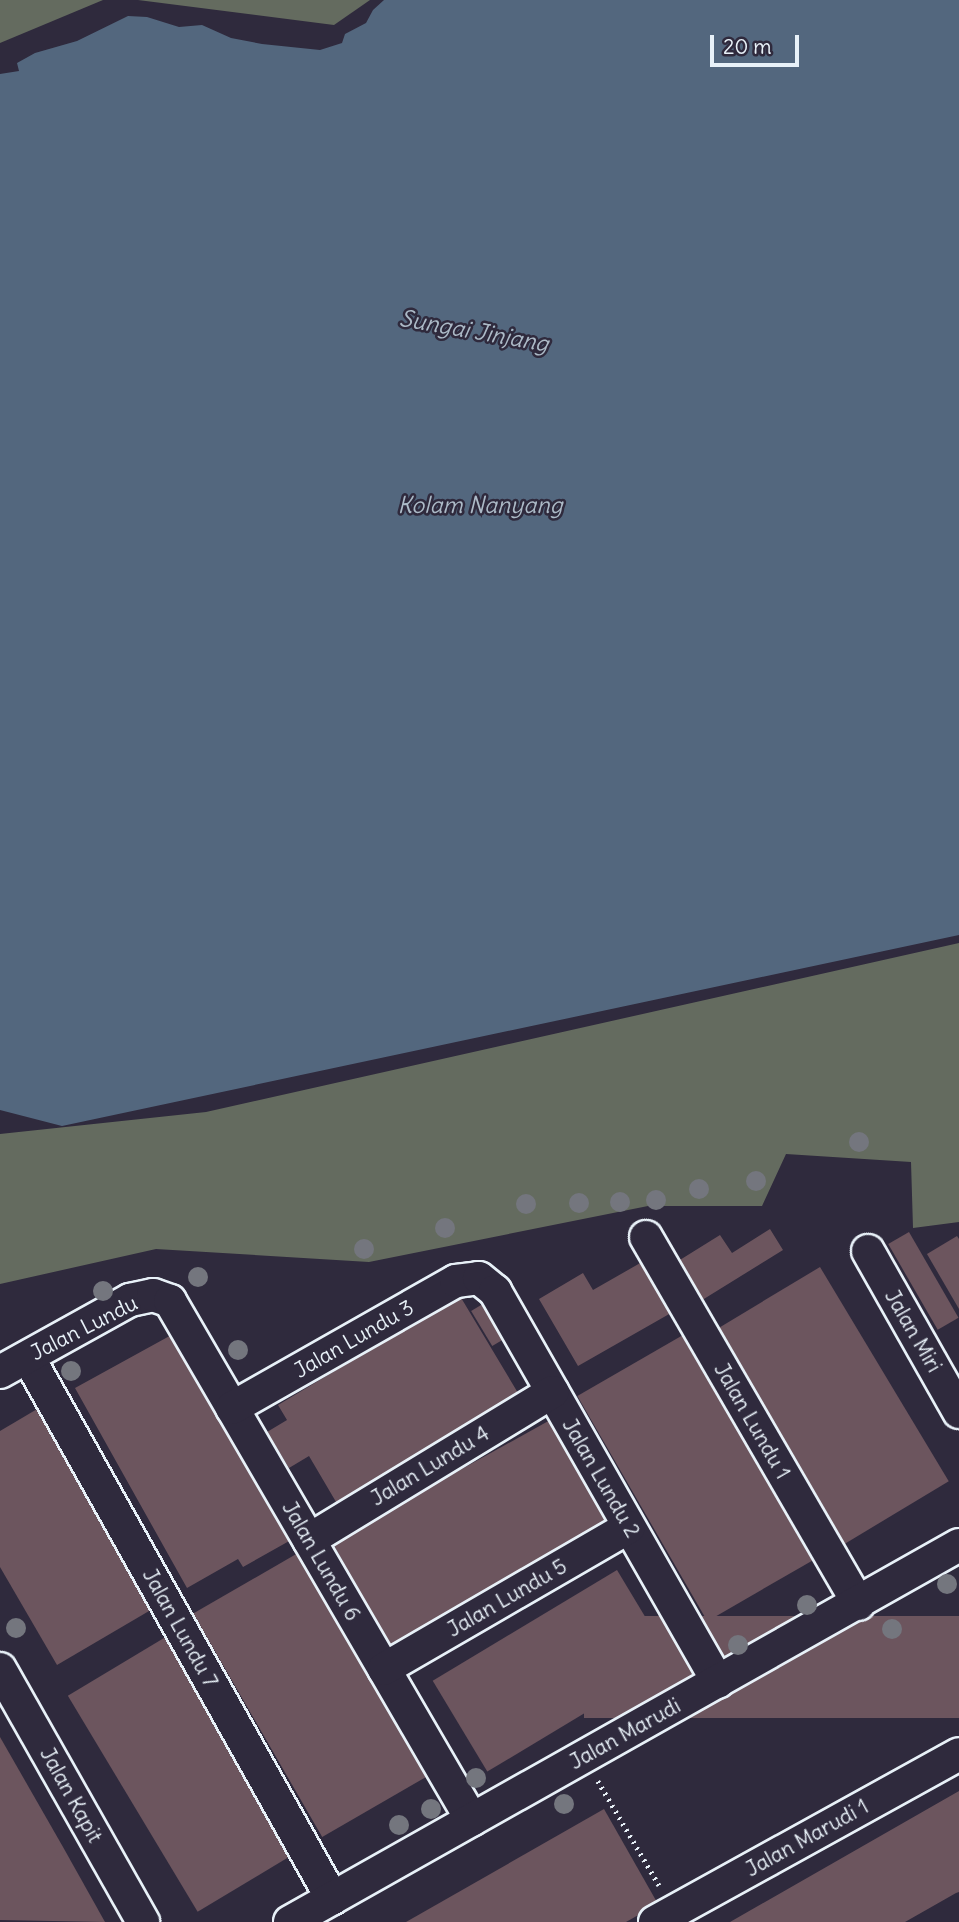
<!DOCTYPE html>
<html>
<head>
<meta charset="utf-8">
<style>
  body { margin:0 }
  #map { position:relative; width:959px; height:1922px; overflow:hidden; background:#2f2a3d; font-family:Delius,sans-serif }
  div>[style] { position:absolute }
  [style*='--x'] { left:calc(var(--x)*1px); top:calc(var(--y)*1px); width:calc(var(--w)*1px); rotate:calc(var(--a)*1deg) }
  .green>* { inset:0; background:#646b5f }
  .water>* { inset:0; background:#53677e }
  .building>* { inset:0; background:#6c555e; transform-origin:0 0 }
  .path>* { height:4.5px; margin-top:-2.25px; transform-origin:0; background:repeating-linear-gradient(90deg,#e8f1f8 0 2px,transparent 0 7px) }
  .roads { filter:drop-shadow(2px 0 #e8f1f8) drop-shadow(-2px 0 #e8f1f8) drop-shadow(0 2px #e8f1f8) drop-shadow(0 -2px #e8f1f8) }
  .minor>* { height:32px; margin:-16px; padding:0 16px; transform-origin:16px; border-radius:16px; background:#2f2a3d }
  .trees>* { width:20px; height:20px; margin:-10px; border-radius:50%; background:#74767e }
  span { translate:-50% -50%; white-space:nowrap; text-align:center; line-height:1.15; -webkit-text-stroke:5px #2f2a3d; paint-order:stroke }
  .street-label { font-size:21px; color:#e8f1f8 }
  .water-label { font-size:23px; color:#acbac7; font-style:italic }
  .scale { position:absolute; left:710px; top:35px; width:89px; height:32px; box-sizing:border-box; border:4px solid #e8f1f8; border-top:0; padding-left:9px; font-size:21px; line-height:24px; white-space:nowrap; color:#e8f1f8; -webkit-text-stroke:5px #2f2a3d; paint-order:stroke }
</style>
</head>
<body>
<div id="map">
  <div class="green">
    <i style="clip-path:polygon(0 0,103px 0,0 43px)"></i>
    <i style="clip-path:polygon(138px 0,370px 0,334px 25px)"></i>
    <i style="clip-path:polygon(959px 943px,959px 1222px,913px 1228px,911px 1162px,786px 1154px,762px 1206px,648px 1206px,369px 1262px,156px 1249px,0 1284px,0 1134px,206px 1112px)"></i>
  </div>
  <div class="water">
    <i style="clip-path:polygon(384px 0,959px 0,959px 935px,62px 1126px,0 1110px,0 74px,19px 71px,17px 63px,35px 53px,77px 41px,128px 16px,147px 17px,179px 27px,202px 25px,231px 38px,262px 44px,320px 50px,342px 43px,345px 34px,366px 23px,373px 10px)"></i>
  </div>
  <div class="building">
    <i style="clip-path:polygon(770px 1229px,783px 1250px,699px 1302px,675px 1263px,720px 1235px,732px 1253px)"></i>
    <i style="left:909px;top:1232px;width:99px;height:24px;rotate:60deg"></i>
    <i style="clip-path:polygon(957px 1236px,959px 1239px,959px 1309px,927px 1254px)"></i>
    <i style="clip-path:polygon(642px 1262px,671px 1313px,578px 1366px,539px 1299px,583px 1273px,593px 1290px)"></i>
    <i style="left:820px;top:1267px;width:250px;height:125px;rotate:59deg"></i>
    <i style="clip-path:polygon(460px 1296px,521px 1398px,339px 1507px,309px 1456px,289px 1468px,267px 1432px,287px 1420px,278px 1405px)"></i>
    <i style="left:496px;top:1296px;width:41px;height:29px;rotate:59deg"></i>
    <i style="clip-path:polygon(175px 1333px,291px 1540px,243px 1567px,238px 1559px,187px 1588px,75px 1388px)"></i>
    <i style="left:683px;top:1335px;width:260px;height:122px;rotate:60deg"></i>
    <i style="clip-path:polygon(44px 1405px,161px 1604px,57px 1665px,0 1567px,0 1431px)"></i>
    <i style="left:552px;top:1419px;width:120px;height:252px;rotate:61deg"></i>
    <i style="left:298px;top:1553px;width:258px;height:121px;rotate:60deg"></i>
    <i style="left:617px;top:1570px;width:106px;height:215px;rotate:59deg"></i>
    <i style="left:959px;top:1616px;width:102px;height:375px;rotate:90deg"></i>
    <i style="left:169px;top:1635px;width:252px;height:118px;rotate:59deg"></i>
    <i style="clip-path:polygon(0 1737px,63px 1847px,105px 1922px,0 1920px)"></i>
    <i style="clip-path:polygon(959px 1791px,959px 1892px,956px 1893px,905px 1922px,730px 1922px)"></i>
    <i style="clip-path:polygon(604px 1809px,658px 1904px,626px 1922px,406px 1922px)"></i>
  </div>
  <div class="path">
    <i style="--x:598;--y:1781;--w:121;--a:59.6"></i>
  </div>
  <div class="roads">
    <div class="minor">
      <i style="--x:646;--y:1237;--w:424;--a:59.9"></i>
      <i style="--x:868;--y:1251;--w:185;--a:60.5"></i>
      <i style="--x:28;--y:1357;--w:621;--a:60.67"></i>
      <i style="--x:0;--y:1372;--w:149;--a:-29"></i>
      <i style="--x:130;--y:1300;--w:24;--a:-12"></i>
      <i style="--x:153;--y:1295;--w:18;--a:19"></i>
      <i style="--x:170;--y:1301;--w:600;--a:59.81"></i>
      <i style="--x:232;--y:1408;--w:257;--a:-29.6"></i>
      <i style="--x:456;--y:1281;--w:23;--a:-7"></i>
      <i style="--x:479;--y:1278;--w:21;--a:39"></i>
      <i style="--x:495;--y:1291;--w:450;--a:60.3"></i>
      <i style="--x:309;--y:1540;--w:285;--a:-31.3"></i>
      <i style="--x:0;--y:1669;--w:291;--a:60.5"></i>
      <i style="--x:384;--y:1669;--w:283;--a:-30.1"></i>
      <i style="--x:290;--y:1922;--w:768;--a:-29.4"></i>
      <i style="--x:655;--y:1922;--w:347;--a:-28.9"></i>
    </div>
  </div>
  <div class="trees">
    <i style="left:859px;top:1142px"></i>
    <i style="left:756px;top:1181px"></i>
    <i style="left:699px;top:1189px"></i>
    <i style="left:656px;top:1200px"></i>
    <i style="left:620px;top:1202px"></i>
    <i style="left:579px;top:1203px"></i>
    <i style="left:526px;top:1204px"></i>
    <i style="left:445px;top:1228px"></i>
    <i style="left:364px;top:1249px"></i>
    <i style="left:198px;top:1277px"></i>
    <i style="left:103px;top:1291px"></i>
    <i style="left:238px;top:1350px"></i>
    <i style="left:71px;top:1371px"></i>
    <i style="left:947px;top:1584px"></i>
    <i style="left:807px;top:1605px"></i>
    <i style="left:16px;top:1628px"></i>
    <i style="left:892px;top:1629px"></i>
    <i style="left:738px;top:1645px"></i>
    <i style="left:476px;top:1778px"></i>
    <i style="left:564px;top:1804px"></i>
    <i style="left:431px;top:1809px"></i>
    <i style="left:399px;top:1825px"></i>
  </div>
  <div class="street-label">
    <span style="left:84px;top:1328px;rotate:-27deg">Jalan Lundu</span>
    <span style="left:913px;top:1331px;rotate:60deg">Jalan Miri</span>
    <span style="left:354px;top:1339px;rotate:-30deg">Jalan Lundu 3</span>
    <span style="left:752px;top:1421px;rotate:60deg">Jalan Lundu 1</span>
    <span style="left:430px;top:1466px;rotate:-31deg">Jalan Lundu 4</span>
    <span style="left:601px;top:1478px;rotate:60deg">Jalan Lundu 2</span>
    <span style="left:321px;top:1561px;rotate:60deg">Jalan Lundu 6</span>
    <span style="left:507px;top:1598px;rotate:-30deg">Jalan Lundu 5</span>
    <span style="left:180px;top:1628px;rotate:61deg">Jalan Lundu 7</span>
    <span style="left:625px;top:1734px;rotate:-29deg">Jalan Marudi</span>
    <span style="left:71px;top:1795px;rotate:61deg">Jalan Kapit</span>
    <span style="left:807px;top:1838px;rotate:-29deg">Jalan Marudi 1</span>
  </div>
  <div class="water-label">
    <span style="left:474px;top:331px;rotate:10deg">Sungai Jinjang</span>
    <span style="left:480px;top:505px">Kolam Nanyang</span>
  </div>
  <div class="scale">20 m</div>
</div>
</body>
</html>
